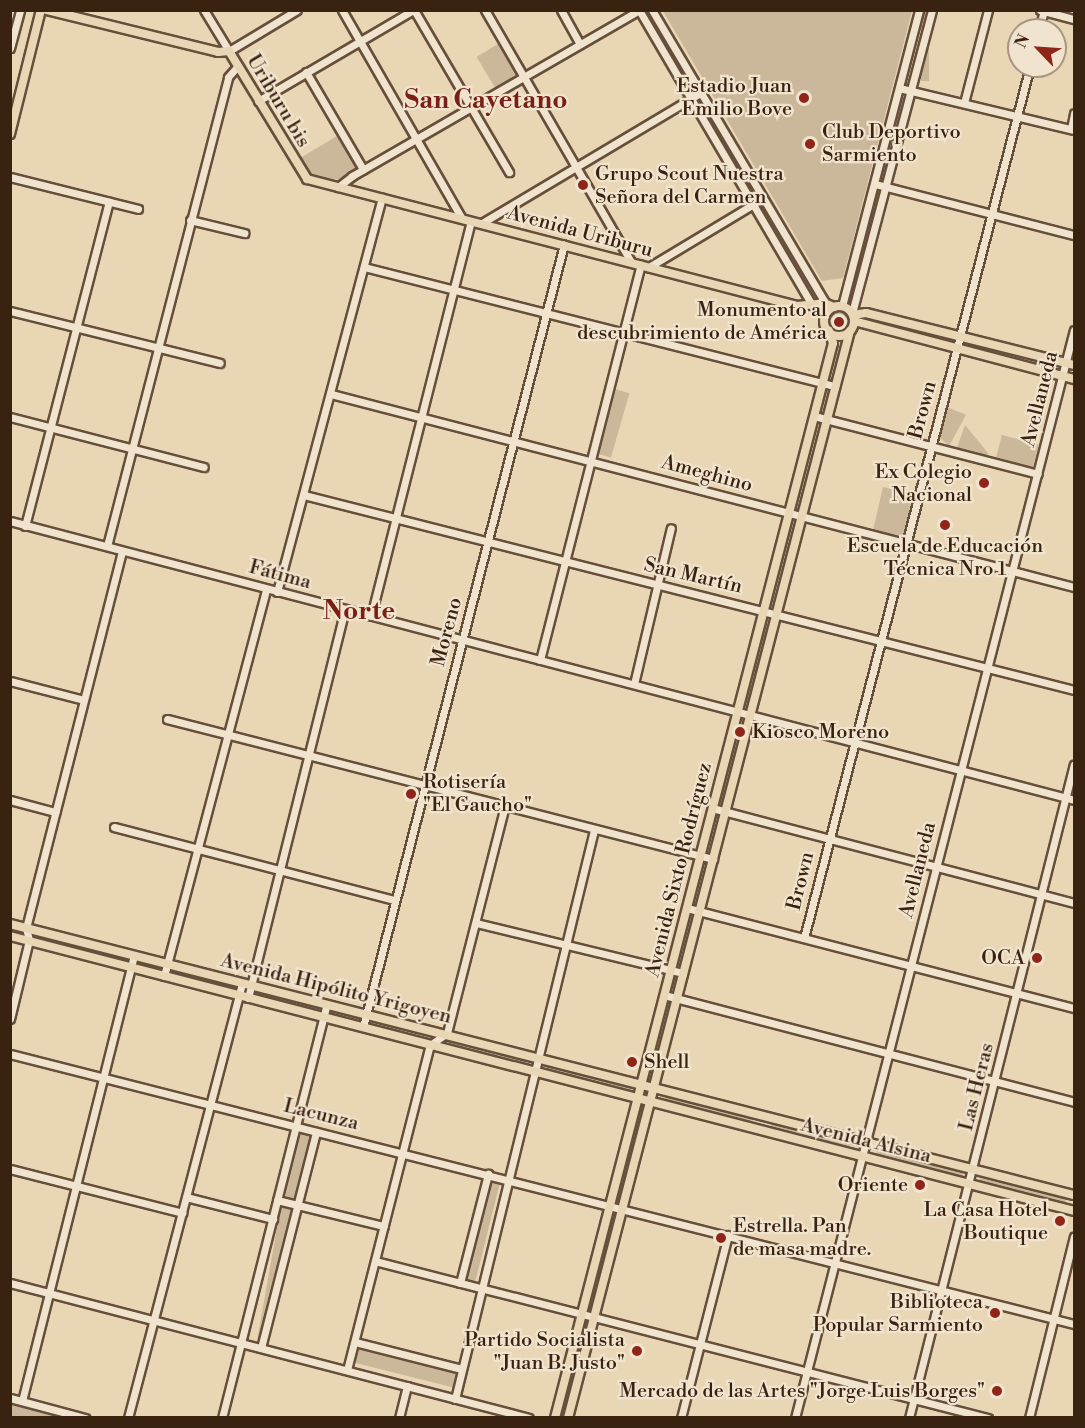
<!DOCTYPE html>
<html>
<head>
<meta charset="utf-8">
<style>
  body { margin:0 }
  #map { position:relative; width:1085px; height:1428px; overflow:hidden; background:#e9d6b5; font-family:"Libre Bodoni",serif }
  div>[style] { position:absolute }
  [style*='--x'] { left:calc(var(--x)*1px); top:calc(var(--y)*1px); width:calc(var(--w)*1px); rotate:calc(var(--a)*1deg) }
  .green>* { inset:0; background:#cbb799; transform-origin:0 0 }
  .round { border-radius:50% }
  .roads { filter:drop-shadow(2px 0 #664f3a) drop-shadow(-2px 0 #664f3a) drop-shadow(0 2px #664f3a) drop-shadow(0 -2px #664f3a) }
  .minor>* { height:7px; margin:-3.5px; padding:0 3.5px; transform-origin:3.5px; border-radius:3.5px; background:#f1e4cf }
  .major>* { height:8px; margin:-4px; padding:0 4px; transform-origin:4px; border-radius:4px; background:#e9d6b5 }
  .major>.ring { margin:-4px; padding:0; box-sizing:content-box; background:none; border:8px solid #e9d6b5; border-radius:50% }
  .dots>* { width:16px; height:16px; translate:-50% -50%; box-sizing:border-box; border:3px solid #f1e4cf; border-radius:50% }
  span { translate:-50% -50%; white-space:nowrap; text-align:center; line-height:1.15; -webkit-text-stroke:4.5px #f1e4cf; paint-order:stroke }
  .poi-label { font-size:20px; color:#3a2211 }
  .right { translate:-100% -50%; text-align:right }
  .left { translate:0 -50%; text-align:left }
  .street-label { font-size:20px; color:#3a2211 }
  .district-label { font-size:26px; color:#7a1f14; font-weight:700 }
  .frame { position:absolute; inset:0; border:12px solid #3a2211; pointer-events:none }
  .north { position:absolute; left:1007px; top:18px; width:60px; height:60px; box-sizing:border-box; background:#f1e4cf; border:2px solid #a89683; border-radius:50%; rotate:295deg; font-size:16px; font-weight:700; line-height:24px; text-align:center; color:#3a2211 }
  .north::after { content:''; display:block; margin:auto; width:21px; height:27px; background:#8f2418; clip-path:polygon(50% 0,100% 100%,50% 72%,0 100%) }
</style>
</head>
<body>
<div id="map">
  <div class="green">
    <i style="clip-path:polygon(663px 11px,912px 11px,843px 278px,822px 281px)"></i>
    <i style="left:921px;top:11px;width:8px;height:70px"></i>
    <i style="left:498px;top:44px;width:37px;height:25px;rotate:59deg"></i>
    <i style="left:899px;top:96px;width:8px;height:82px;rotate:14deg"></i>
    <i style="clip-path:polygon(337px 136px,358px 170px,341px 180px,310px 176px,297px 160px)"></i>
    <i style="left:875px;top:192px;width:8px;height:114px;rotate:14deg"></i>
    <i class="round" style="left:828px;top:309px;width:22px;height:22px"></i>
    <i style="left:615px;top:389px;width:15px;height:67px;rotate:16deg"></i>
    <i style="clip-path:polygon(947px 407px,966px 415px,949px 446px,939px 437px)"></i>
    <i style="clip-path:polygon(965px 425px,988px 453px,986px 457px,957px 448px)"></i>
    <i style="left:1002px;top:435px;width:38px;height:23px;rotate:15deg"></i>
    <i style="left:883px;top:487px;width:31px;height:44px;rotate:13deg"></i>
    <i style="left:764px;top:624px;width:7px;height:81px;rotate:16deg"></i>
    <i style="clip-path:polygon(739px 723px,745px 724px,725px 802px,718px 801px)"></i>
    <i style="clip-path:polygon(449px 1040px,526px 1061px,525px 1065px,447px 1045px)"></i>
    <i style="clip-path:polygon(546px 1066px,632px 1088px,631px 1092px,545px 1071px)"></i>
    <i style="left:666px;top:1096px;width:89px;height:5px;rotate:14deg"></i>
    <i style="left:639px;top:1107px;width:7px;height:95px;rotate:16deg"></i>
    <i style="left:772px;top:1123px;width:81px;height:5px;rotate:15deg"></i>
    <i style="left:300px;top:1134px;width:11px;height:65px;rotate:15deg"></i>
    <i style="left:877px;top:1151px;width:89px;height:5px;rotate:14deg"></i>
    <i style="clip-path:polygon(980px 1178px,1066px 1199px,1065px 1204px,979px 1182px)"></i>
    <i style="left:488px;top:1181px;width:12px;height:102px;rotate:14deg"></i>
    <i style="left:281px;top:1205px;width:11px;height:136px;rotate:10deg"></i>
    <i style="left:611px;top:1215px;width:7px;height:95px;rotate:16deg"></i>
    <i style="left:583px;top:1326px;width:7px;height:91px;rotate:16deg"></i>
    <i style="left:357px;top:1349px;width:102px;height:14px;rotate:14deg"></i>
    <i style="clip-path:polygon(10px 1404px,11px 1404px,68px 1417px,11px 1417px)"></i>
  </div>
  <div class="roads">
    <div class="minor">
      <i style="--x:204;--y:10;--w:48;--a:58.6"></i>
      <i style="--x:229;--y:51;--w:79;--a:-31.1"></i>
      <i style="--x:342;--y:10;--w:241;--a:60.1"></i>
      <i style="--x:414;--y:10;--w:188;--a:59.6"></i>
      <i style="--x:485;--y:10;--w:291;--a:59.9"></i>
      <i style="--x:561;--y:10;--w:39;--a:61"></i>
      <i style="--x:652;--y:10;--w:342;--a:59.4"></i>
      <i style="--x:1040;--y:10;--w:35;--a:15"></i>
      <i style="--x:1039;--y:30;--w:21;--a:-76"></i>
      <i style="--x:10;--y:48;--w:39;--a:-75"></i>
      <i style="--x:306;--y:72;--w:113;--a:59.6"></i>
      <i style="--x:899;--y:88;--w:180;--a:13.5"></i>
      <i style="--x:258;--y:101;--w:180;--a:-30.4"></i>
      <i style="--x:964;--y:103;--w:96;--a:-75.5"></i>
      <i style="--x:1071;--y:129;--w:16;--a:-79"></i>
      <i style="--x:10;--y:177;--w:132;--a:14"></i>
      <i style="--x:875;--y:184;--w:205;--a:14.4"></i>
      <i style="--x:338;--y:187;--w:18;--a:-38"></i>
      <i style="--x:352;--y:176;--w:332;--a:-30"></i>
      <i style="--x:639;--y:10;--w:342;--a:59.6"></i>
      <i style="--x:190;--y:220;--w:56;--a:13.5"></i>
      <i style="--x:482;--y:223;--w:254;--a:-30.8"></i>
      <i style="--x:364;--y:267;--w:486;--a:14.2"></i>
      <i style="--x:649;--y:267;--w:124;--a:-31.1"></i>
      <i style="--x:842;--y:306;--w:306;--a:-75.4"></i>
      <i style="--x:10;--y:311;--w:216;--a:13.9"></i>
      <i style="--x:852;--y:313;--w:313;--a:-75.2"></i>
      <i style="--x:331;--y:394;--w:768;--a:14.56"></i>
      <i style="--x:814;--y:416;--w:231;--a:14.5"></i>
      <i style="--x:10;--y:417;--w:200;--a:14.5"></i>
      <i style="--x:304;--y:495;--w:794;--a:14.21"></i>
      <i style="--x:10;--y:521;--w:1100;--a:14.69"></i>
      <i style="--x:25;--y:526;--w:335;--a:-75.5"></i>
      <i style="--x:107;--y:546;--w:484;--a:-75.5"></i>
      <i style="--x:228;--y:77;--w:15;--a:-48"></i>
      <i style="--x:277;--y:592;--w:408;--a:-75.1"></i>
      <i style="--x:371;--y:616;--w:407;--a:-75.8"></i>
      <i style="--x:540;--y:660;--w:408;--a:-75.7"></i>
      <i style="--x:10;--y:681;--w:76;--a:14.4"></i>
      <i style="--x:634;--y:684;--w:160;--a:-76.7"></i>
      <i style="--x:167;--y:719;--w:564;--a:14.38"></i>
      <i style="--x:10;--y:800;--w:47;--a:14.9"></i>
      <i style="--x:712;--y:808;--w:374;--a:14.7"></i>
      <i style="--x:114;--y:827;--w:290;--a:14.6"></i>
      <i style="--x:687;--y:908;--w:400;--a:14.5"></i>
      <i style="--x:476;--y:923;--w:213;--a:13.6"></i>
      <i style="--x:804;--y:938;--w:901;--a:-75.47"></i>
      <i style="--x:164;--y:976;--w:400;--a:-75.2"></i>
      <i style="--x:664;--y:995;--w:424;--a:14.6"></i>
      <i style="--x:248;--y:998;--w:401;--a:-76"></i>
      <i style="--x:10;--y:1019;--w:81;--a:-76.5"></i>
      <i style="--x:29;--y:940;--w:12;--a:-104"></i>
      <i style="--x:26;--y:928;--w:389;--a:-75.7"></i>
      <i style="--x:363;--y:1027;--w:808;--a:-75.6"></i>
      <i style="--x:10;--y:1054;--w:1098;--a:14.24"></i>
      <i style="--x:10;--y:1169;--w:178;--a:14.3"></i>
      <i style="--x:186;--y:1197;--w:90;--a:14.2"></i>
      <i style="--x:277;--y:1200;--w:110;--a:13.7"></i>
      <i style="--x:375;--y:1261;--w:633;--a:14.37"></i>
      <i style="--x:10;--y:1283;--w:536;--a:14.58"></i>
      <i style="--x:460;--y:1283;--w:113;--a:-75.6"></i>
      <i style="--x:355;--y:1342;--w:110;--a:14.2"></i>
      <i style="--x:261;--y:1348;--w:223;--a:-75.7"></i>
      <i style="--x:347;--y:1370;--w:335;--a:-75.7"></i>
      <i style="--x:430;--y:1045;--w:21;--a:-35"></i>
      <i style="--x:447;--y:1033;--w:234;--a:-75.7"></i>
      <i style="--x:10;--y:1398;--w:78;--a:14.9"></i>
      <i style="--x:455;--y:1399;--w:586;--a:-76.27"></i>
      <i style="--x:22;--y:1401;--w:459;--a:-75.9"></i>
      <i style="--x:128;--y:1418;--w:450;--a:-75.3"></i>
      <i style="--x:222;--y:1418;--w:427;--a:-75.8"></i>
      <i style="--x:399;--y:1418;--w:33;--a:-76"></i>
      <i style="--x:681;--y:1418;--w:189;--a:-75.6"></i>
      <i style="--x:795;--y:1418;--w:1123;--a:-75.62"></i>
      <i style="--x:909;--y:1418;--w:674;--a:-75.84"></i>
      <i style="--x:1029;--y:1418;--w:187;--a:-76.1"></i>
    </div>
    <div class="major">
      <i style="--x:47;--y:10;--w:176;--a:13.8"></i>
      <i style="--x:218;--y:52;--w:11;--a:-5"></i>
      <i style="--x:229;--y:51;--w:150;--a:58.6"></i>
      <i style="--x:307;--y:179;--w:506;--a:14.53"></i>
      <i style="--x:797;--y:306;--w:27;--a:-6"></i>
      <i style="--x:824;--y:303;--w:11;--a:22"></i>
      <i style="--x:10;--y:134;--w:128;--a:-76"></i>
      <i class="ring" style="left:824px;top:306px;width:22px;height:22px"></i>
      <i style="--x:853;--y:315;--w:13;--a:-9"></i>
      <i style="--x:866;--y:313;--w:214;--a:14"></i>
      <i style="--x:854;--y:321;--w:228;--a:14.8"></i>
      <i style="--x:10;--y:924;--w:1098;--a:14.29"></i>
      <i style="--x:10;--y:936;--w:1099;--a:14.49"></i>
      <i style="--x:555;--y:1418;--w:1110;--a:-75.5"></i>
      <i style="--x:833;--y:343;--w:13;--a:-108"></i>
      <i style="--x:568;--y:1418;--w:1123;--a:-75.46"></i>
    </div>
  </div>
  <div class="dots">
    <i style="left:804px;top:98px;background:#8f2418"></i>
    <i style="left:810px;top:144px;background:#8f2418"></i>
    <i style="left:583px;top:185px;background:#8f2418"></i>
    <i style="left:839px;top:322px;background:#8f2418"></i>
    <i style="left:984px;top:483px;background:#8f2418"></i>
    <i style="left:945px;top:525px;background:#8f2418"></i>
    <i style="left:740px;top:732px;background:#8f2418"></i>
    <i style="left:411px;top:794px;background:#8f2418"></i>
    <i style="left:1037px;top:958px;background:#8f2418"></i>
    <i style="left:632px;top:1062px;background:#8f2418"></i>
    <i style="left:920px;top:1185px;background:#8f2418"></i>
    <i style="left:1060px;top:1221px;background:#8f2418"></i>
    <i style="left:721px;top:1238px;background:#8f2418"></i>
    <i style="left:995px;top:1313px;background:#8f2418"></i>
    <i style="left:637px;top:1351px;background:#8f2418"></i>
    <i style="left:997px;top:1391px;background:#8f2418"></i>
  </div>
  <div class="poi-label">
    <span class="right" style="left:792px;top:98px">Estadio Juan<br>Emilio Bove</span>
    <span class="left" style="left:822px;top:144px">Club Deportivo<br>Sarmiento</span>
    <span class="left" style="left:595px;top:186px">Grupo Scout Nuestra<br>Señora del Carmen</span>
    <span class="right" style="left:827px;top:322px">Monumento al<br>descubrimiento de América</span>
    <span class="right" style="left:972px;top:484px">Ex Colegio<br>Nacional</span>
    <span style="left:945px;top:558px">Escuela de Educación<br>Técnica Nro 1</span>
    <span class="left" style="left:752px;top:732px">Kiosco Moreno</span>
    <span class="left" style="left:423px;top:794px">Rotisería<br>"El Gaucho"</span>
    <span class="right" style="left:1025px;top:958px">OCA</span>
    <span class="left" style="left:644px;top:1062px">Shell</span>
    <span class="right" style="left:908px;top:1185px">Oriente</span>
    <span class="right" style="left:1048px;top:1222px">La Casa Hotel<br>Boutique</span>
    <span class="left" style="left:733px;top:1238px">Estrella. Pan<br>de masa madre.</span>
    <span class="right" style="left:983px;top:1314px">Biblioteca<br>Popular Sarmiento</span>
    <span class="right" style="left:625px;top:1352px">Partido Socialista<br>"Juan B. Justo"</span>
    <span class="right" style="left:985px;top:1391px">Mercado de las Artes "Jorge Luis Borges"</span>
  </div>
  <div class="street-label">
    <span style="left:278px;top:101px;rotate:59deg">Uriburu bis</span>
    <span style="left:580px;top:232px;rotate:15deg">Avenida Uriburu</span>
    <span style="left:1040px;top:399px;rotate:-76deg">Avellaneda</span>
    <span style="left:923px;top:410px;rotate:-75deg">Brown</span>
    <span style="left:707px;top:474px;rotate:15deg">Ameghino</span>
    <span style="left:280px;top:575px;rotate:15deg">Fátima</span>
    <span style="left:693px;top:576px;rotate:13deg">San Martín</span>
    <span style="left:447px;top:632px;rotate:-75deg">Moreno</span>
    <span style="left:679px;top:870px;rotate:-76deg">Avenida Sixto Rodríguez</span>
    <span style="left:918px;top:870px;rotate:-76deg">Avellaneda</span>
    <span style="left:801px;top:881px;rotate:-76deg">Brown</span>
    <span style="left:336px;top:989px;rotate:14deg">Avenida Hipólito Yrigoyen</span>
    <span style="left:977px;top:1087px;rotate:-76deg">Las Heras</span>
    <span style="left:321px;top:1115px;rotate:14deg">Lacunza</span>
    <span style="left:866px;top:1141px;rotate:14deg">Avenida Alsina</span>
  </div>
  <div class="district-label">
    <span style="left:486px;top:101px">San Cayetano</span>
    <span style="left:359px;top:612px">Norte</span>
  </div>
  <div class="frame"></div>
  <div class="north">N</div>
</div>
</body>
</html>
